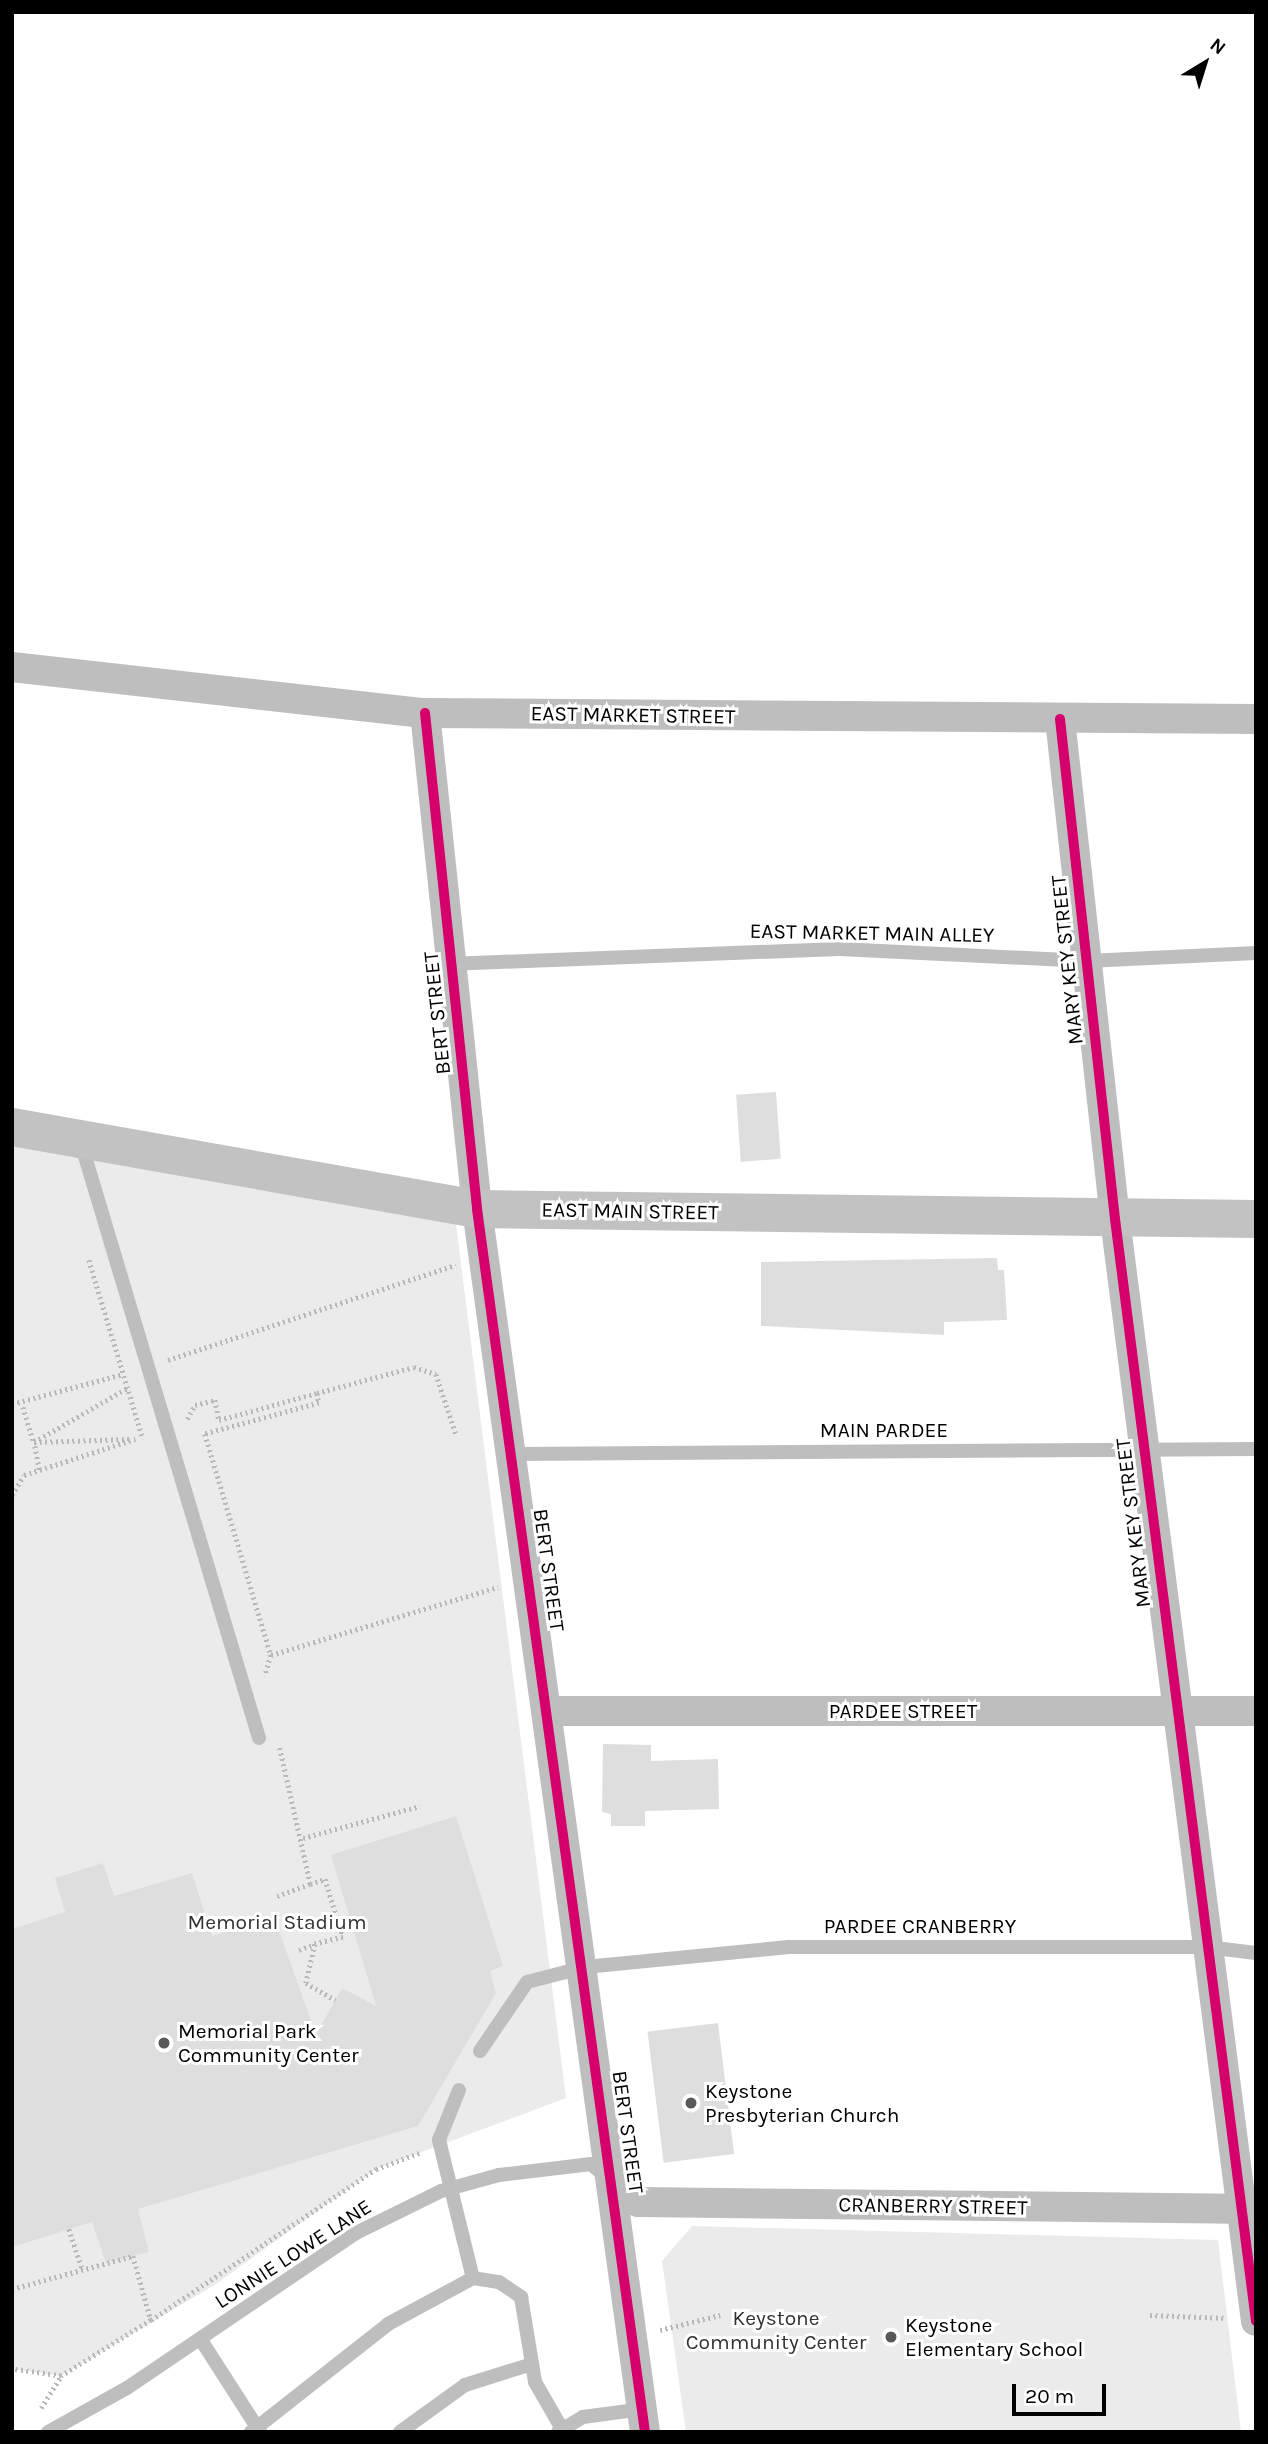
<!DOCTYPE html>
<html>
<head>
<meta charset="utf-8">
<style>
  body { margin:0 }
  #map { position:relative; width:1268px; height:2444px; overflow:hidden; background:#fff; font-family:Karla,sans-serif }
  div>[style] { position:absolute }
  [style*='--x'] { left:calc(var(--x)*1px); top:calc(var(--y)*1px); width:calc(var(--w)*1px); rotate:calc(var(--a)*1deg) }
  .green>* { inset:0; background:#ebebeb }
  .building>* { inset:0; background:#dedede; transform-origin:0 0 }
  .path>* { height:4.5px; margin-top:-2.25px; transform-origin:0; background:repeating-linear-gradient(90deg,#b9b9b9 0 2px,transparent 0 5.5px) }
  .service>* { height:14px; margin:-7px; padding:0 7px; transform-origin:7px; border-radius:7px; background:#bebebe }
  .minor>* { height:30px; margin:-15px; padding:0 15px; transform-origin:15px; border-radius:15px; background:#bebebe }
  .secondary>* { height:38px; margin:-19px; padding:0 19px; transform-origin:19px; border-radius:19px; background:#c2c2c2 }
  .cycleway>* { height:10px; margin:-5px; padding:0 5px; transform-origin:5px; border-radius:5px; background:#d6006c }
  .dots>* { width:19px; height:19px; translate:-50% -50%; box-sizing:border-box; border:4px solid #fff; border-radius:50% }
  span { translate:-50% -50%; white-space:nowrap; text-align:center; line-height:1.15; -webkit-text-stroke:6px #fff; paint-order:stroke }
  .street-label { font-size:21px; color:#000 }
  .park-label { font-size:21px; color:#313131 }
  .poi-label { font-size:21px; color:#000 }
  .left { translate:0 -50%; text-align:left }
  .frame { position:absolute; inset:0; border:14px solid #000; pointer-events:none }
  .north { position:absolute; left:1170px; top:28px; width:70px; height:70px; -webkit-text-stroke:5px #fff; paint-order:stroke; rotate:38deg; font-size:19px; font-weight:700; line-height:28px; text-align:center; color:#000 }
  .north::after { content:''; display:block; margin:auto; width:24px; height:32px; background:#000; clip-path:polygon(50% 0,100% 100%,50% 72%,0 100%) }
  .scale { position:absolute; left:1012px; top:2384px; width:94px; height:32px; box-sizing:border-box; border:4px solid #000; border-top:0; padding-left:9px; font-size:21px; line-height:24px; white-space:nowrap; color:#000; -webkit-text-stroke:5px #fff; paint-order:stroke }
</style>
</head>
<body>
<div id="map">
  <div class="green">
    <i style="clip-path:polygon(12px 1145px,456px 1224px,566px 2098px,376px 2169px,213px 2286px,61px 2376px,12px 2369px)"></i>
    <i style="clip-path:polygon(692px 2226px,1218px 2240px,1241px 2432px,686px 2432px,662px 2261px)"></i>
  </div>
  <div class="building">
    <i style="left:776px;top:1092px;width:67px;height:40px;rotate:86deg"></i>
    <i style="clip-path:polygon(997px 1258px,998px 1270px,1004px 1270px,1007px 1320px,944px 1322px,944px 1335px,761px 1326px,761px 1262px)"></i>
    <i style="clip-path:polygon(603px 1744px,651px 1745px,651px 1761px,718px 1759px,719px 1809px,645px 1811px,645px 1826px,611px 1826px,611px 1814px,602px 1812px)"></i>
    <i style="clip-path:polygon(456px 1816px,503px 1966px,490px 1971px,496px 1993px,418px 2126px,138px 2209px,149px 2252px,106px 2263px,92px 2222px,12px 2247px,12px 1929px,65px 1912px,55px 1878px,103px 1863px,114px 1896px,192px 1873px,212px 1936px,275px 1919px,316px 2035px,342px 1988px,376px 2006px,331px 1855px)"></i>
    <i style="left:718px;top:2023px;width:132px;height:71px;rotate:83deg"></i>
  </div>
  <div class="path">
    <i style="--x:89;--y:1260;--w:187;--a:73.2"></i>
    <i style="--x:168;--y:1360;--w:303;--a:-18.3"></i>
    <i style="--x:317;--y:1393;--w:100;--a:-15"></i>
    <i style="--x:414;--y:1367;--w:23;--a:18"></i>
    <i style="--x:436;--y:1374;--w:63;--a:71.6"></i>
    <i style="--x:12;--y:1404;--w:115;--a:-15.1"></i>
    <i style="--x:23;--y:1407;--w:37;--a:73"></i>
    <i style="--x:34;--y:1442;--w:108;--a:-30.1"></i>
    <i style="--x:187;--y:1419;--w:16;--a:-60"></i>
    <i style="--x:195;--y:1405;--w:21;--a:-14"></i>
    <i style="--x:215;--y:1400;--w:20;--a:79"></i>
    <i style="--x:219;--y:1420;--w:102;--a:-15.4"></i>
    <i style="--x:317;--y:1393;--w:10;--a:79"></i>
    <i style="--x:319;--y:1403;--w:118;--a:164.8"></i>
    <i style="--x:205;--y:1434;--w:231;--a:73.4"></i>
    <i style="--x:271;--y:1655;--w:22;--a:106"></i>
    <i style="--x:34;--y:1442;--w:97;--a:-1.8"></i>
    <i style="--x:35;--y:1446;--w:25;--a:79"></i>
    <i style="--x:12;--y:1495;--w:23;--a:-59"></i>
    <i style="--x:24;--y:1475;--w:117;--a:-18"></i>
    <i style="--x:271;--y:1655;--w:237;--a:-16.7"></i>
    <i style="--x:303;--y:1838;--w:121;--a:-15.3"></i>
    <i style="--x:310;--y:1884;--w:16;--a:-18"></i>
    <i style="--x:325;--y:1879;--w:61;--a:72.8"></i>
    <i style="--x:343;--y:1937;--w:29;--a:166"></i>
    <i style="--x:315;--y:1944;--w:40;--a:103"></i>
    <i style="--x:306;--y:1983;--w:34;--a:30"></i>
    <i style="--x:277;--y:1896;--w:35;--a:-20"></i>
    <i style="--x:310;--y:1884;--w:141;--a:-102.7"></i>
    <i style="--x:299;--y:1950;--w:17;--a:-21"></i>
    <i style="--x:69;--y:2229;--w:41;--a:71.6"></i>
    <i style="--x:12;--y:2289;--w:125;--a:-15.3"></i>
    <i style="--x:133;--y:2256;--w:66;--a:74.3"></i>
    <i style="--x:151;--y:2320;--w:106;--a:148.1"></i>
    <i style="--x:61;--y:2376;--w:49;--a:-171.9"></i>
    <i style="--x:1150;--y:2315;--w:77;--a:2.2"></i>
    <i style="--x:151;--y:2320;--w:271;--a:-33.9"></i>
    <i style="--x:376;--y:2169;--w:46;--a:-20.4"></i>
    <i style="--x:660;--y:2330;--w:62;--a:-14"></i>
    <i style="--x:41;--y:2408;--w:38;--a:-58"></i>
  </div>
  <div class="service">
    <i style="--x:448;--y:964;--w:392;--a:-2.2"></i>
    <i style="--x:840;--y:949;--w:247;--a:2.8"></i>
    <i style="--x:1087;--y:961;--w:169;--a:-2.7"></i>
    <i style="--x:81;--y:1143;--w:621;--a:73.34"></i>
    <i style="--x:513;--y:1454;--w:743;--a:-0.39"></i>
    <i style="--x:480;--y:2051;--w:83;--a:-55.7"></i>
    <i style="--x:527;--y:1982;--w:60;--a:-14.5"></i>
    <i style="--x:585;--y:1967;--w:205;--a:-5.6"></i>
    <i style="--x:789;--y:1947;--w:418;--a:0"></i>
    <i style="--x:1207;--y:1947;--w:49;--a:7"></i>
    <i style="--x:459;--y:2090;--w:54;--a:111.8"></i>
    <i style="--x:439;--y:2140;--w:142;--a:76.2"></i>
    <i style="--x:473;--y:2278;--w:26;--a:9"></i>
    <i style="--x:499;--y:2282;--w:27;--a:34"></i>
    <i style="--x:521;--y:2297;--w:86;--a:80.6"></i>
    <i style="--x:535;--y:2382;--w:54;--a:60.1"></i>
    <i style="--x:201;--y:2340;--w:109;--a:57.3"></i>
    <i style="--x:48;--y:2432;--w:90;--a:-29.1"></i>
    <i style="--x:127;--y:2388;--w:277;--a:-34.1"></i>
    <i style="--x:356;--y:2233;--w:95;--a:-26.3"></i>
    <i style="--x:441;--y:2191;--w:60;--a:-15.4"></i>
    <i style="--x:499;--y:2175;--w:93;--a:-6.8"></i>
    <i style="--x:591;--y:2164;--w:21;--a:41"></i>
    <i style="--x:251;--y:2432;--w:174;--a:-38.2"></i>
    <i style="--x:388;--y:2324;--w:97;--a:-28.4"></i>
    <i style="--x:400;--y:2432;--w:80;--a:-35.9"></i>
    <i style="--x:465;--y:2385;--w:70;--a:-17.4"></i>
    <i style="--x:558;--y:2432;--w:29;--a:-31"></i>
    <i style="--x:583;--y:2417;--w:61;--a:-7.6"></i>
  </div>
  <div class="minor">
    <i style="--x:12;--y:667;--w:416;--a:6.4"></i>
    <i style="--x:425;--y:713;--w:831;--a:0.41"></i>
    <i style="--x:425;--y:713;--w:499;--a:84"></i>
    <i style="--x:477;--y:1209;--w:1234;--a:82.18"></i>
    <i style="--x:1060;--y:719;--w:503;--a:83.72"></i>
    <i style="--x:1115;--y:1219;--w:1111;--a:82.71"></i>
    <i style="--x:551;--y:1711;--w:705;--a:0"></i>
    <i style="--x:616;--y:2186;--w:27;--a:36"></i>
    <i style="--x:638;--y:2202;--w:618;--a:0.65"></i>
  </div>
  <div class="secondary">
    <i style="--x:12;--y:1127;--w:472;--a:10"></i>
    <i style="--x:477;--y:1209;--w:779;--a:0.74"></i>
  </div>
  <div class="cycleway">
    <i style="--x:425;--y:713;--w:499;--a:84"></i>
    <i style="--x:477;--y:1209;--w:1234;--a:82.18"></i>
    <i style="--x:1060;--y:719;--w:503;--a:83.72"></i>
    <i style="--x:1115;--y:1219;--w:1111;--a:82.71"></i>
  </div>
  <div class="dots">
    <i style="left:164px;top:2043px;background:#595959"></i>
    <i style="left:691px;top:2103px;background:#595959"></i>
    <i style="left:891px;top:2337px;background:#595959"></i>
  </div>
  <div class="street-label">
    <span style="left:633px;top:715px;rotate:1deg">EAST MARKET STREET</span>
    <span style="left:872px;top:933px;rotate:1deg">EAST MARKET MAIN ALLEY</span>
    <span style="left:1067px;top:960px;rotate:-96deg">MARY KEY STREET</span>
    <span style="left:437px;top:1013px;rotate:-96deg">BERT STREET</span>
    <span style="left:630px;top:1211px;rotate:1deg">EAST MAIN STREET</span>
    <span style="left:884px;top:1430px">MAIN PARDEE</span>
    <span style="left:1133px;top:1523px;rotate:-97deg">MARY KEY STREET</span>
    <span style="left:549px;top:1570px;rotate:82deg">BERT STREET</span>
    <span style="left:903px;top:1711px">PARDEE STREET</span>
    <span style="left:920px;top:1926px">PARDEE CRANBERRY</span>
    <span style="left:628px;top:2132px;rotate:82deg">BERT STREET</span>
    <span style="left:933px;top:2206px;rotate:1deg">CRANBERRY STREET</span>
    <span style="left:293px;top:2254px;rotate:-33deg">LONNIE LOWE LANE</span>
  </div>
  <div class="park-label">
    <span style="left:277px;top:1922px">Memorial Stadium</span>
    <span style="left:776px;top:2330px">Keystone<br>Community Center</span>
  </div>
  <div class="poi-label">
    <span class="left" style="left:178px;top:2043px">Memorial Park<br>Community Center</span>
    <span class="left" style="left:705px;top:2103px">Keystone<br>Presbyterian Church</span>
    <span class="left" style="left:905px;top:2337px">Keystone<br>Elementary School</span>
  </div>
  <div class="frame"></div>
  <div class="north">N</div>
  <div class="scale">20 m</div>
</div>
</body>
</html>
